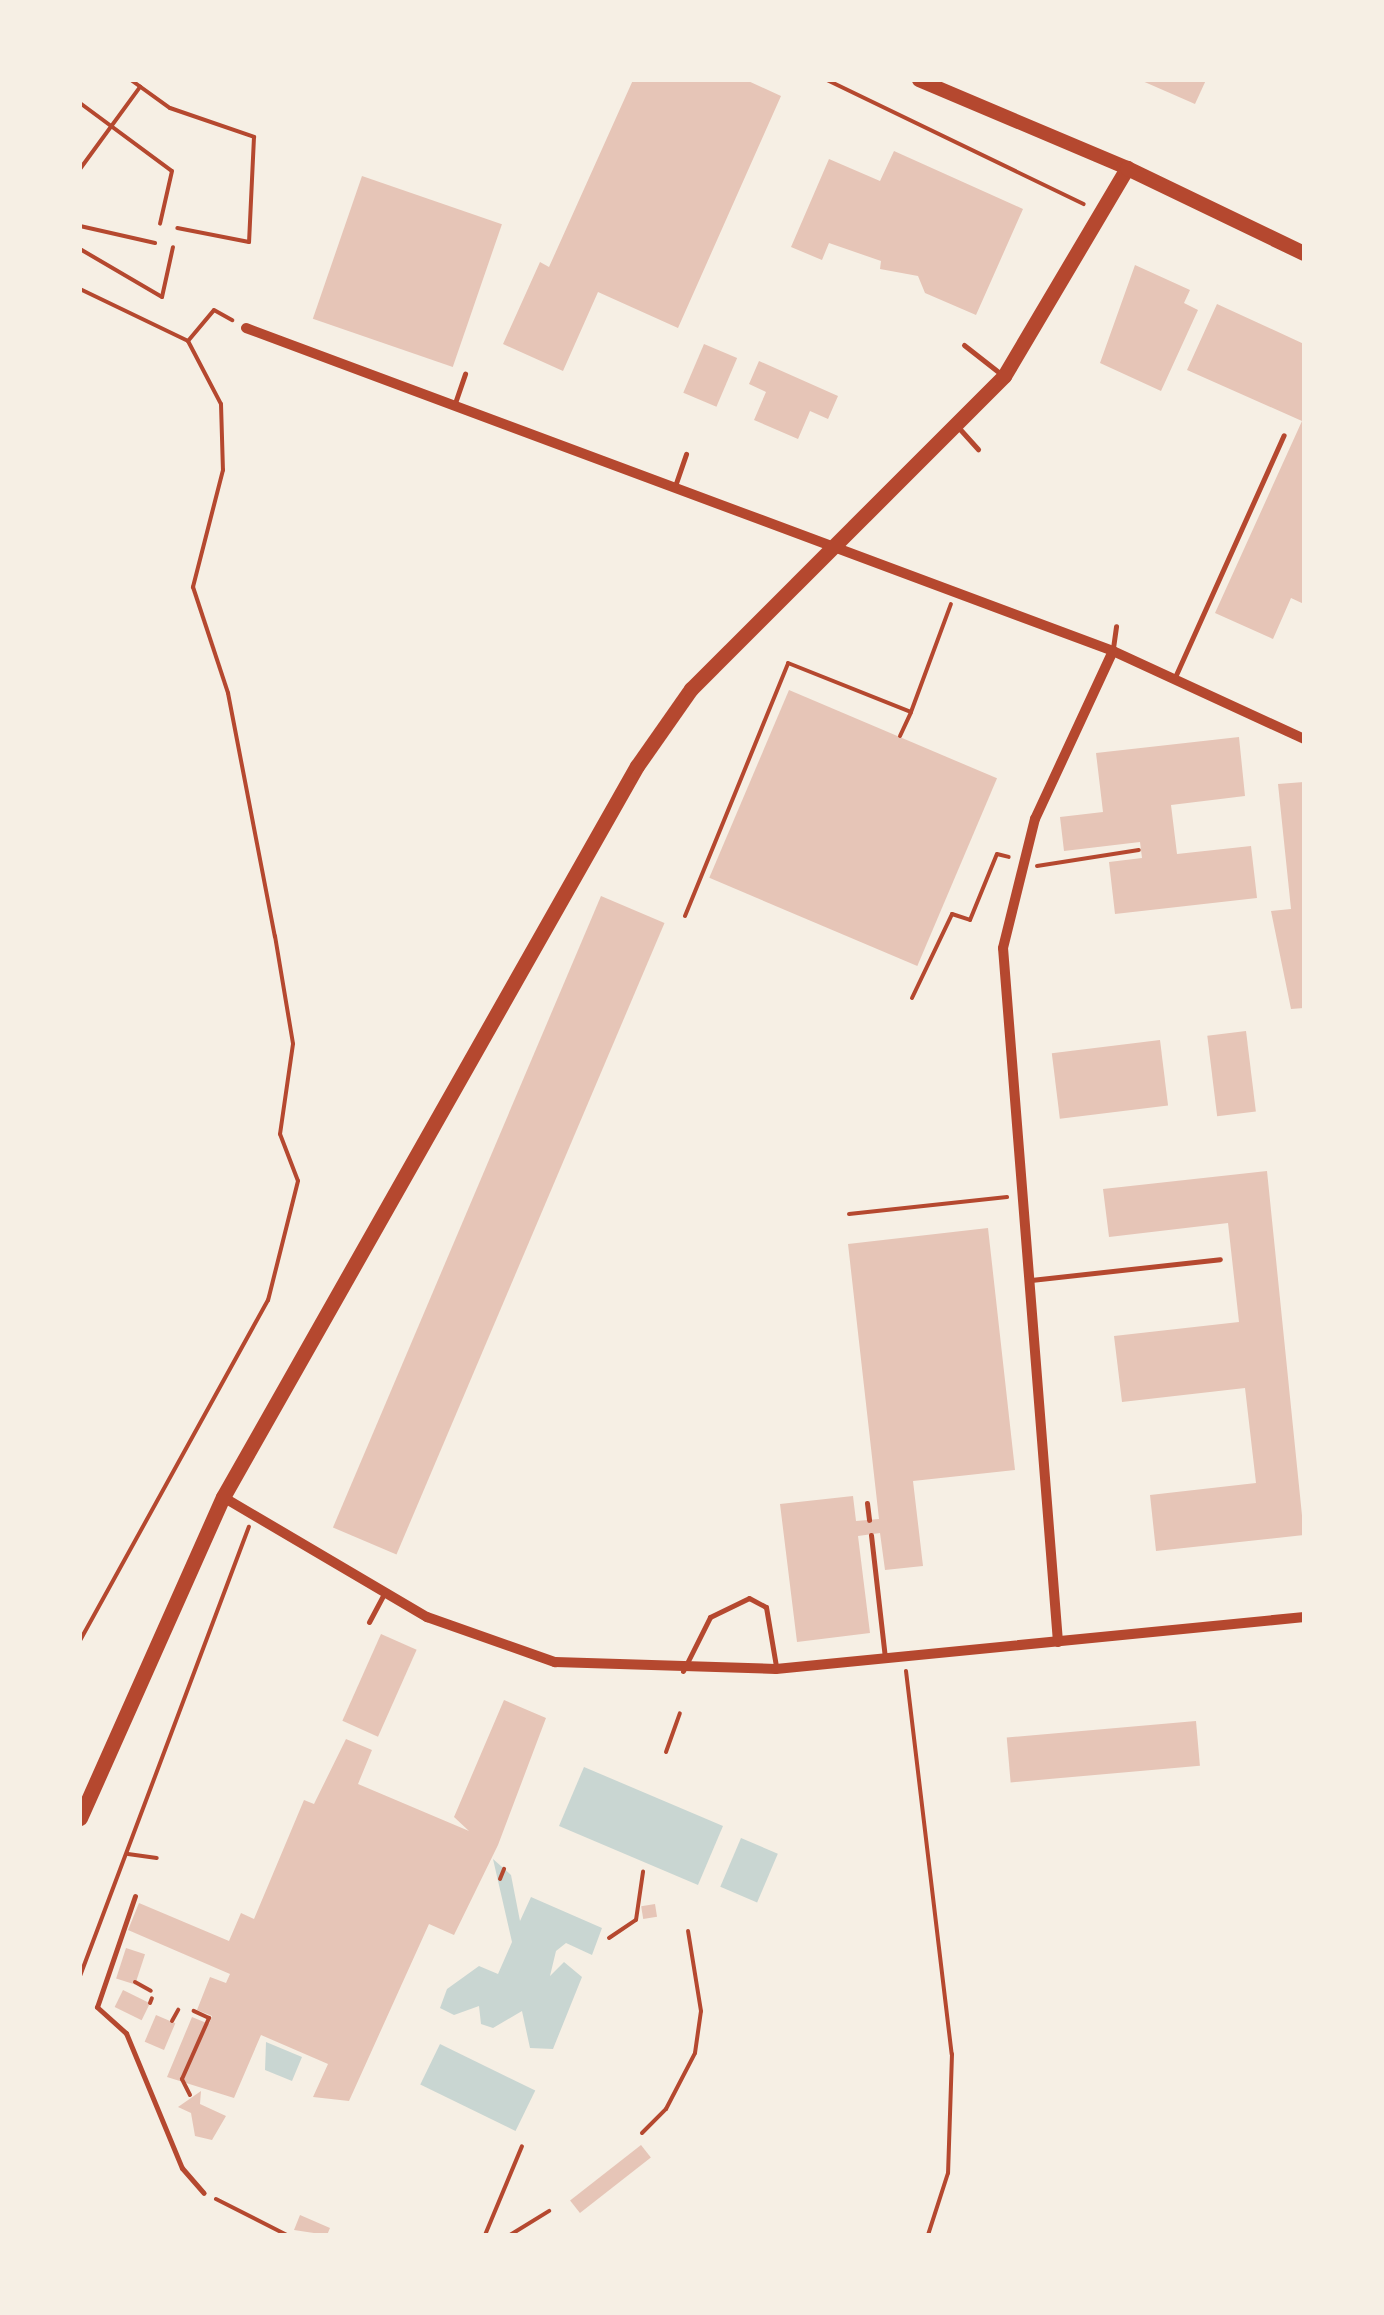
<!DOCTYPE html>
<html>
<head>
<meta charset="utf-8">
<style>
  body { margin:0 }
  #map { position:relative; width:1384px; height:2315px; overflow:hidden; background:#f6efe4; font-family:"Public Sans",sans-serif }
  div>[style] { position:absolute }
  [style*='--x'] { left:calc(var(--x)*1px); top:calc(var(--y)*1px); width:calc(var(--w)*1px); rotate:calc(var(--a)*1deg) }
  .water>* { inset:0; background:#c9d6d2; transform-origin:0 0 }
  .building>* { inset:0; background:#e6c5b7; transform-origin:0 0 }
  .path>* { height:4px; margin:-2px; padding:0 2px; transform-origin:2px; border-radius:2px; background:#b5482f }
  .service>* { height:5px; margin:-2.5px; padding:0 2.5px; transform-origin:2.5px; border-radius:2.5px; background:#b5482f }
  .minor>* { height:10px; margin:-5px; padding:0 5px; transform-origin:5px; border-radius:5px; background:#b5482f }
  .tertiary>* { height:14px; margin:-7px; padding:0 7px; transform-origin:7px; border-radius:7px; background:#b5482f }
  .secondary>* { height:15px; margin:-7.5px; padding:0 7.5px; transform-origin:7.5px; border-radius:7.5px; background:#b5482f }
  span { translate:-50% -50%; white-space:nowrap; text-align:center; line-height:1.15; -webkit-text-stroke:8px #f6efe4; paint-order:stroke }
  .frame { position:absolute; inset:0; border:82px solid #f6efe4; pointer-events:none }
</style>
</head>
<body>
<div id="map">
  <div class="water">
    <i style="left:584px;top:1767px;width:151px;height:64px;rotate:23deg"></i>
    <i style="left:741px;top:1838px;width:40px;height:53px;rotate:23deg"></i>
    <i style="clip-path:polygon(493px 1859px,511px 1875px,520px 1921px,531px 1897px,602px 1928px,592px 1955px,566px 1943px,556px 1951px,550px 1976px,564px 1962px,582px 1977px,553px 2049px,530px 2048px,522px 2011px,493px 2028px,481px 2024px,479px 2006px,454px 2015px,440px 2008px,447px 1989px,479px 1966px,498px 1974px,512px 1942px)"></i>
    <i style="clip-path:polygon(266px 2042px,302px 2057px,292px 2081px,265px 2070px)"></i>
    <i style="left:440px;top:2044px;width:106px;height:45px;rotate:26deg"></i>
  </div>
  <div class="building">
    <i style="clip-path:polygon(633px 80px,746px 80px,781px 96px,678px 328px,598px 292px,563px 371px,503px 344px,540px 262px,549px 267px)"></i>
    <i style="clip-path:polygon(1140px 80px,1206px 80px,1195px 104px)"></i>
    <i style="clip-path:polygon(894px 151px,1023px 209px,976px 315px,925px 293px,918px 276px,880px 269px,881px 261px,829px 243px,822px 260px,791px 247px,829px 159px,880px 181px)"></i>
    <i style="left:362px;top:176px;width:148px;height:151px;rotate:19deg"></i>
    <i style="clip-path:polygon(1135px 265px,1190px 290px,1184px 303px,1198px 310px,1161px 391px,1100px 363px)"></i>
    <i style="clip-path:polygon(1217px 304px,1304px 344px,1304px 604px,1291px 598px,1273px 639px,1215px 613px,1302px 421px,1187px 370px)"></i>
    <i style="left:704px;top:344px;width:36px;height:53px;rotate:23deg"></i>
    <i style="clip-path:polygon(759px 361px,838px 396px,828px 419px,810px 411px,798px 439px,754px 420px,766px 392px,749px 384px)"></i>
    <i style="left:789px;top:690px;width:226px;height:204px;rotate:23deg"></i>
    <i style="clip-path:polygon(1239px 737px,1245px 796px,1171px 805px,1177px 854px,1251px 846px,1257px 898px,1115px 914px,1109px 862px,1142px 858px,1140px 842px,1064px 851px,1060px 817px,1103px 812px,1096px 753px)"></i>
    <i style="clip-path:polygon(1304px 782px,1304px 1008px,1291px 1009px,1271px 911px,1291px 909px,1278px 784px)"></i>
    <i style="left:601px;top:896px;width:69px;height:686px;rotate:23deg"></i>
    <i style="left:1246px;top:1031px;width:81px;height:39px;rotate:83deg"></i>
    <i style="left:1160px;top:1040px;width:66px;height:109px;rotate:83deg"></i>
    <i style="clip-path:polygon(1267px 1171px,1304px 1535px,1156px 1551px,1150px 1495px,1256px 1483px,1245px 1388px,1122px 1402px,1114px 1336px,1239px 1322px,1228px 1223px,1109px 1237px,1103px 1189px)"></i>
    <i style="clip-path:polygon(988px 1228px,1015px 1470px,913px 1481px,923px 1566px,885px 1570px,880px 1533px,858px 1536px,870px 1633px,797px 1642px,780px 1504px,853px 1496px,856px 1521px,879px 1519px,848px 1244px)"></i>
    <i style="left:381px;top:1634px;width:39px;height:95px;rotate:24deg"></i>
    <i style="clip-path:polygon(504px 1700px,546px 1718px,498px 1845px,454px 1935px,429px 1924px,349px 2101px,313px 2097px,328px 2064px,261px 2035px,234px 2098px,167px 2077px,192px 2017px,209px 2024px,212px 2016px,197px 2010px,210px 1977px,226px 1983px,230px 1974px,128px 1930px,139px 1903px,229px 1941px,241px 1913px,254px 1919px,304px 1800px,314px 1804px,346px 1739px,372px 1750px,358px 1784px,469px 1831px,454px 1817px)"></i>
    <i style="left:1196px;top:1721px;width:45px;height:190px;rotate:85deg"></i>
    <i style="left:655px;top:1904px;width:13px;height:14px;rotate:81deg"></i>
    <i style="left:126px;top:1948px;width:20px;height:32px;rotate:18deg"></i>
    <i style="left:123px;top:1990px;width:30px;height:19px;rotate:26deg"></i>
    <i style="left:156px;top:2015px;width:21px;height:29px;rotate:23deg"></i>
    <i style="clip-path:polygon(201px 2091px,200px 2104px,226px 2116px,212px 2140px,195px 2136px,191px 2113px,178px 2107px)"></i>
    <i style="left:641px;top:2145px;width:16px;height:90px;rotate:52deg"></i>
    <i style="clip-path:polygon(300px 2215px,330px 2228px,327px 2235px,294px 2230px)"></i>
  </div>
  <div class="path">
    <i style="--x:131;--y:80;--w:48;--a:35.7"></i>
    <i style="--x:170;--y:108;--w:89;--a:19"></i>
    <i style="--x:254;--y:137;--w:105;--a:92.7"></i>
    <i style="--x:249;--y:242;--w:73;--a:-169"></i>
    <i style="--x:827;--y:80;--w:285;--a:25.8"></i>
    <i style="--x:80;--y:103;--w:114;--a:36.5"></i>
    <i style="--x:172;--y:171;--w:54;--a:102.8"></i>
    <i style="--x:80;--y:169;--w:102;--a:-53.8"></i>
    <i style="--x:80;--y:226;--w:77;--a:12.8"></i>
    <i style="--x:80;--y:249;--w:95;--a:30.3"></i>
    <i style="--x:162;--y:297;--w:51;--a:-77.6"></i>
    <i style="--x:80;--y:289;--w:120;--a:25.7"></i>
    <i style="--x:188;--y:341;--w:71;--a:62.4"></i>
    <i style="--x:221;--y:404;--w:66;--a:88.3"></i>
    <i style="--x:223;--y:470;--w:121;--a:104.4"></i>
    <i style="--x:193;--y:587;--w:112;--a:71.7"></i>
    <i style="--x:228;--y:693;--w:248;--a:79.1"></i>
    <i style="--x:275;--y:936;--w:109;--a:80.5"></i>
    <i style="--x:293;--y:1044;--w:91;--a:98.2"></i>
    <i style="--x:280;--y:1134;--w:50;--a:69"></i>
    <i style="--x:298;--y:1181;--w:123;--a:104.1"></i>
    <i style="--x:268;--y:1300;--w:389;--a:118.9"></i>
    <i style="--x:188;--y:341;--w:40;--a:-50"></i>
    <i style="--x:214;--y:310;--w:21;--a:29"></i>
    <i style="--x:900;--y:736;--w:26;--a:-65"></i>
    <i style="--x:1037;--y:866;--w:103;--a:-8.9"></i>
    <i style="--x:685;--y:916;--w:273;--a:-67.8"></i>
    <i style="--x:788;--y:663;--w:132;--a:21.7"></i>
    <i style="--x:911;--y:712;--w:115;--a:-69.7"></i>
    <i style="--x:912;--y:998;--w:93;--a:-64.5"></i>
    <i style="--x:952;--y:914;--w:19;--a:18"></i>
    <i style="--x:970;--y:920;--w:71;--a:-67.8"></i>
    <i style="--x:997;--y:854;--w:12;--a:14"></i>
    <i style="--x:849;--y:1214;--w:159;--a:-6.1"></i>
    <i style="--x:906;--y:1671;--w:386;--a:83.2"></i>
    <i style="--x:952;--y:2054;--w:119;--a:91.9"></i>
    <i style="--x:948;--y:2173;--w:65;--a:107.9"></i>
    <i style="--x:666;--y:1752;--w:41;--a:-70.3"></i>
    <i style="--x:128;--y:1854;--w:29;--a:8"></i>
    <i style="--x:500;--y:1879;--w:11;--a:-68"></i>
    <i style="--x:609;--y:1938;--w:32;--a:-34"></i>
    <i style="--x:636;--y:1920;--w:49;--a:-81.7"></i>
    <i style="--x:80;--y:1976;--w:480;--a:-69.4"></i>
    <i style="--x:135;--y:1982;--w:18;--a:29"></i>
    <i style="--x:150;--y:2003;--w:5;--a:-68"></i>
    <i style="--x:172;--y:2021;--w:13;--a:-61"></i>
    <i style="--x:190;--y:2095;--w:18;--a:-117"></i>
    <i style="--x:182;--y:2079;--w:67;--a:-66.1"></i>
    <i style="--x:209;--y:2018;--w:17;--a:-155"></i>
    <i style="--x:642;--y:2133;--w:34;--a:-45"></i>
    <i style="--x:666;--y:2109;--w:63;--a:-62.6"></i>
    <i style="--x:695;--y:2053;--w:42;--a:-81.9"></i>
    <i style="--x:701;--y:2011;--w:81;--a:-99.2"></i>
    <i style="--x:216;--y:2199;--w:80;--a:26.9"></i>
    <i style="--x:485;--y:2235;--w:96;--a:-67.4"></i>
    <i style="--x:510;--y:2235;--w:46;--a:-31.6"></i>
  </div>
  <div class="service">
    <i style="--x:964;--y:345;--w:47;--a:38.1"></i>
    <i style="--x:455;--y:403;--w:31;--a:-71"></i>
    <i style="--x:958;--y:427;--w:30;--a:48"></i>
    <i style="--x:675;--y:486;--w:34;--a:-71"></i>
    <i style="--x:1113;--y:648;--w:22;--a:-82"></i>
    <i style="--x:1175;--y:677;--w:265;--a:-65.8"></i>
    <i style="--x:1031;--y:1280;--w:190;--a:-6.3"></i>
    <i style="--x:867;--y:1503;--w:17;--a:83"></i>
    <i style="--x:871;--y:1535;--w:123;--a:83.5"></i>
    <i style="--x:369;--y:1622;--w:32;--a:-62"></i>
    <i style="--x:683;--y:1671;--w:60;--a:-63.4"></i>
    <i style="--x:710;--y:1617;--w:43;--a:-26"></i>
    <i style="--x:749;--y:1598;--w:19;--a:28"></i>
    <i style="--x:766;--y:1607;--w:60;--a:80.4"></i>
    <i style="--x:135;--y:1896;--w:117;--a:108.9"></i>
    <i style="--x:97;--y:2007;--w:39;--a:42"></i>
    <i style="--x:126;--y:2033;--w:146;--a:67.5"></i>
    <i style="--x:182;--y:2168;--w:33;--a:49"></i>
  </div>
  <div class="minor">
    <i style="--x:246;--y:328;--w:925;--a:20.43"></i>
    <i style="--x:1113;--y:651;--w:210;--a:24.7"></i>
    <i style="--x:223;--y:1497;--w:237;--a:30.5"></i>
    <i style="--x:427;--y:1617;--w:136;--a:19.4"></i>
    <i style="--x:555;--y:1662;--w:221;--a:1.8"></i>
    <i style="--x:776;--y:1669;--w:531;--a:-5.62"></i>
    <i style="--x:1058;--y:1642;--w:696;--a:-94.53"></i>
    <i style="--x:1003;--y:948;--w:133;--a:-76.1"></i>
    <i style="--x:1035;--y:819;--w:185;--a:-65.1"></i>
  </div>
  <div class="tertiary">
    <i style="--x:919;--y:80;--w:226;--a:22.9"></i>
  </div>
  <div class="secondary">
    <i style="--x:80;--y:1818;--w:351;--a:-66"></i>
    <i style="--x:223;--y:1497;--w:840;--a:-60.48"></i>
    <i style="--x:637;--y:766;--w:94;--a:-55"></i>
    <i style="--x:691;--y:689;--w:443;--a:-45"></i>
    <i style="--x:1004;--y:376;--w:242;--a:-59.4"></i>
    <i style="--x:1127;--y:168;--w:196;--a:25.7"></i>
  </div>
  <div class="frame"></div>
</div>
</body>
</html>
